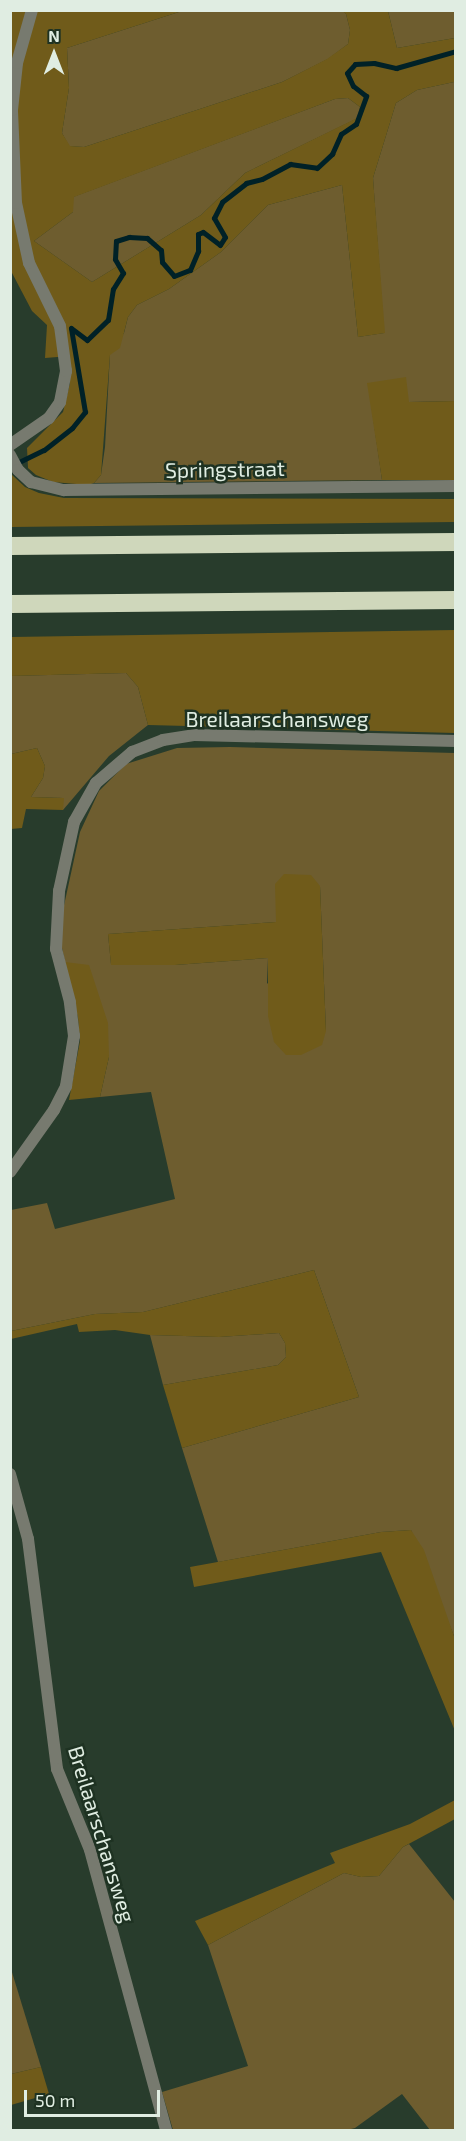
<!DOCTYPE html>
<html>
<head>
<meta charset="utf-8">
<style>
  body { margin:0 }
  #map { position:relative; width:466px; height:2141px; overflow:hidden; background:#283c2c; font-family:"Exo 2",sans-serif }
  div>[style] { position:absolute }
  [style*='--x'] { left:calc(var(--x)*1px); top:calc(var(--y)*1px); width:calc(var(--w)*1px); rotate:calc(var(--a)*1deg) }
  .green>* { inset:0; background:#6e5d2f }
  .forest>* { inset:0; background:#705b1a }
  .stream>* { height:5px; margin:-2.5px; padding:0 2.5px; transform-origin:2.5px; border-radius:2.5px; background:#002127 }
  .minor>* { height:12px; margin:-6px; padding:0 6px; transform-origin:6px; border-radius:6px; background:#777a6f }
  .motorway>* { height:18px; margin:-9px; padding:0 9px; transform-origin:9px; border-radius:9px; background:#cfd7bb }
  span { translate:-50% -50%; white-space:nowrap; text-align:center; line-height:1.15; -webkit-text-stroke:5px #1e3222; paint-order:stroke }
  .street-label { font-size:21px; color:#e0ede2 }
  .frame { position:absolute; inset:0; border:12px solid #e0ede2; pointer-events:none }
  .north { position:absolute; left:24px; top:24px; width:60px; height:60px; -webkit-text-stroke:4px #1e3222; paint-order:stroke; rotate:0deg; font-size:16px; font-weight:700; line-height:24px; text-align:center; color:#e0ede2 }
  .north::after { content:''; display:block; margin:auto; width:21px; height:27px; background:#e0ede2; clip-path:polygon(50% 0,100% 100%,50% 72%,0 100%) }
  .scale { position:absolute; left:24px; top:2090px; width:136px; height:27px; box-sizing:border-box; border:3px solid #e0ede2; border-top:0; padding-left:8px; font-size:18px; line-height:21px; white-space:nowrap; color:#e0ede2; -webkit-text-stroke:4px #1e3222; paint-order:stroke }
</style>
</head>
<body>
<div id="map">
  <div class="green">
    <i style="clip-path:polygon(342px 10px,346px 14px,350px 30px,348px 44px,328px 59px,282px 82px,84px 147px,69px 146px,62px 133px,69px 88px,67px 48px,182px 11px)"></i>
    <i style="clip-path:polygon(388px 11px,455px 11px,455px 38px,397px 48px)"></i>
    <i style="clip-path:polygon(454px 82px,455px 401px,409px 402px,368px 383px,382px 480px,94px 483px,101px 475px,105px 447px,110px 354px,124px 333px,128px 317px,137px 305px,169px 289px,221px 252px,268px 205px,342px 185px,358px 337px,384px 333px,373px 178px,396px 103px,417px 90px)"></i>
    <i style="clip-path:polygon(348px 98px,360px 107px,358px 118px,245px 173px,201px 215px,92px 282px,34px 241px,73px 212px,73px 197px,335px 99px)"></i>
    <i style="clip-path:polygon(126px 673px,138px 687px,148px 725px,109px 756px,63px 810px,63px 798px,31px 797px,43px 778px,45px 766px,37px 748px,11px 754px,10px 676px)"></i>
    <i style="clip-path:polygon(evenodd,230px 747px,455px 753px,455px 1656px,454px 1636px,411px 1530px,381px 1532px,218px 1562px,182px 1448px,359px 1397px,314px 1270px,143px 1312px,95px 1314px,11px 1331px,11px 1210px,47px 1203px,55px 1229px,175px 1199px,151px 1092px,100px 1097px,109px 1057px,65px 962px,60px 939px,63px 910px,80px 832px,99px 791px,126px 764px,177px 748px,230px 747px,320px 886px,326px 1031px,267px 983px,268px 958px,175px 965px,111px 964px,108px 934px,276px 922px,320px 886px)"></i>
    <i style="clip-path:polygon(279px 1333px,285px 1343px,286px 1357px,278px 1365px,163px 1385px,150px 1335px,219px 1337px)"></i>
    <i style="clip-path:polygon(409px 1844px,455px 1902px,455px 2130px,430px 2130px,402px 2094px,355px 2128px,347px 2130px,173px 2130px,162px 2092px,248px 2066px,208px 1945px,344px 1873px,361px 1877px,379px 1876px,403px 1847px)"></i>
    <i style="clip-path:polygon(11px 1969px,41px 2067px,11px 2074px,10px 2074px)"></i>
  </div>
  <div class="forest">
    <i style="clip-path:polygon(evenodd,11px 11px,182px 11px,67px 48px,69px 88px,62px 133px,70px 146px,84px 147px,282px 82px,327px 59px,348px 44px,350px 30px,346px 14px,342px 11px,388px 11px,397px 48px,455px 38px,455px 91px,454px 82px,417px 90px,396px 103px,373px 178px,385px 333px,358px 337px,342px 185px,268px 205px,221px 252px,169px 289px,137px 305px,128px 317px,120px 348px,110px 355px,101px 475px,94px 483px,88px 485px,53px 482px,36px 475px,28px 468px,27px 448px,63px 412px,70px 383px,70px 356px,45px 358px,47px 325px,32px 311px,11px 271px,11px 11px,348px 98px,360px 107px,357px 118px,245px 173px,201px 215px,92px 282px,34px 241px,73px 212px,74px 197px,335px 99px,348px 98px)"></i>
    <i style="clip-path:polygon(406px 377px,409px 402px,455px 401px,455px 480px,382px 480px,367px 383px)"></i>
    <i style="clip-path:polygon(11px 474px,25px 487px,39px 493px,64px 498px,455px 499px,455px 522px,11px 527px)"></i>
    <i style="clip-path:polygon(455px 630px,455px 733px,148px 725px,138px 687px,126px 673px,11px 676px,11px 637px)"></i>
    <i style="clip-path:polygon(37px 748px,45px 766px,43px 778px,31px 797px,64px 798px,63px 810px,26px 809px,22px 828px,11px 829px,11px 754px)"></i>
    <i style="clip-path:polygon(284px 874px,311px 875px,320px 886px,326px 1031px,322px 1045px,301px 1055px,286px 1055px,274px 1042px,268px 1016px,268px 958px,175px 965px,111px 965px,108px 934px,276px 922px,275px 884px)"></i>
    <i style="clip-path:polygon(65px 962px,89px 965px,108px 1023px,109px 1057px,100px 1097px,69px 1100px,80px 1041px,78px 1018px)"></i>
    <i style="clip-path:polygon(314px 1270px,359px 1397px,182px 1448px,163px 1385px,278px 1365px,286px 1357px,285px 1343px,279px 1333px,219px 1337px,150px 1335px,115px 1330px,79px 1332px,77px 1324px,11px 1339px,11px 1331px,95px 1314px,143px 1312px)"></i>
    <i style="clip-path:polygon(411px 1530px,424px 1550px,454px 1636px,455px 1731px,381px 1552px,194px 1587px,190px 1567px,381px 1532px)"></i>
    <i style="clip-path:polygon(455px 1800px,455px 1819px,403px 1847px,379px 1876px,361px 1877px,344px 1873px,208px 1945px,195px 1921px,335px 1863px,330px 1853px,410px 1824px)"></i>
    <i style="clip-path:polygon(41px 2067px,49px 2094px,11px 2105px,11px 2074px)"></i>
  </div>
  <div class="stream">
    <i style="--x:21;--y:461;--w:25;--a:-26"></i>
    <i style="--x:44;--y:450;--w:36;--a:-38"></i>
    <i style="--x:72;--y:428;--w:21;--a:-51"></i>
    <i style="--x:85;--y:412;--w:85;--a:-99.5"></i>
    <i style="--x:71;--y:328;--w:20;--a:37"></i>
    <i style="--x:87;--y:340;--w:29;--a:-44"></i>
    <i style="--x:108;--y:320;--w:31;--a:-81"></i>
    <i style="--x:113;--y:289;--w:19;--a:-58"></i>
    <i style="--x:123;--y:273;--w:16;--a:-120"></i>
    <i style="--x:115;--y:259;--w:18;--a:-87"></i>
    <i style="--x:116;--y:241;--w:14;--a:-17"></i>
    <i style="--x:129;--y:237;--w:18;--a:3"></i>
    <i style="--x:147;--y:238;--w:18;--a:41"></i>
    <i style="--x:161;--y:250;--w:12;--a:85"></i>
    <i style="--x:162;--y:262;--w:18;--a:49"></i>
    <i style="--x:174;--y:276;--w:17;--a:-21"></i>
    <i style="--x:190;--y:270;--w:21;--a:-67"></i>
    <i style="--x:198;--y:251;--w:17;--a:-90"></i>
    <i style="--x:198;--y:234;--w:5;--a:-22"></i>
    <i style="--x:203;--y:232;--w:21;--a:37"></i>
    <i style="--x:220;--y:245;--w:9;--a:-58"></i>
    <i style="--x:225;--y:237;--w:22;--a:-120"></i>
    <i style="--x:214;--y:218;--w:18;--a:-63"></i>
    <i style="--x:222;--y:202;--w:31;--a:-38"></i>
    <i style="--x:246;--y:183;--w:16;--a:-14"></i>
    <i style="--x:262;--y:179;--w:32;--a:-28"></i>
    <i style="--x:290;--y:164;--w:27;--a:8"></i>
    <i style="--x:317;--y:168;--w:21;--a:-43"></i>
    <i style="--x:332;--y:154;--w:22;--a:-66"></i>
    <i style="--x:341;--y:134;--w:18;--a:-34"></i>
    <i style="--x:356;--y:124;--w:30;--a:-70"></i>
    <i style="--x:366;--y:96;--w:16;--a:-142"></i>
    <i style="--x:353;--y:86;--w:14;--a:-115"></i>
    <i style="--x:347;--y:73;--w:12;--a:-48"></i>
    <i style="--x:355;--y:64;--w:19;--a:-3"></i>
    <i style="--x:374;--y:63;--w:23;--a:13"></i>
    <i style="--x:396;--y:68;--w:62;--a:-15.8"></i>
  </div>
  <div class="minor">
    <i style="--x:10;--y:445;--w:47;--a:-34.7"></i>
    <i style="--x:49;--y:418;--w:19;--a:-55"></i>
    <i style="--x:60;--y:402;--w:32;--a:-79"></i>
    <i style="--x:66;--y:371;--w:45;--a:-97.6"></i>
    <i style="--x:60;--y:326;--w:70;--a:-116.2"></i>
    <i style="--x:29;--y:263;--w:61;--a:-102.2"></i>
    <i style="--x:16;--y:203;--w:93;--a:-92.5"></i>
    <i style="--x:12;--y:110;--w:47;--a:-83.9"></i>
    <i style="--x:17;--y:63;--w:55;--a:-74.2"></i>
    <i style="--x:10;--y:455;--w:17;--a:62"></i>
    <i style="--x:18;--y:470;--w:18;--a:43"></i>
    <i style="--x:31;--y:482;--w:34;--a:14"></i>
    <i style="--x:64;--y:490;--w:392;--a:-0.6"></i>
    <i style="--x:10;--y:1172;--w:76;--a:-54.6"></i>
    <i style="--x:54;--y:1110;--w:27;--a:-63"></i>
    <i style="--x:66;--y:1086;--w:51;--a:-80.9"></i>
    <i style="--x:74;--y:1036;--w:34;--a:-97"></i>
    <i style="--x:70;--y:1002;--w:55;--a:-104.8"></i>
    <i style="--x:56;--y:949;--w:58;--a:-87"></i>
    <i style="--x:59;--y:891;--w:71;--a:-77.7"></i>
    <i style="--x:74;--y:822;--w:45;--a:-60.6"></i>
    <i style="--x:96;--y:783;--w:48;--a:-40.7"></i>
    <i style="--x:132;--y:752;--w:33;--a:-21"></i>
    <i style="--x:163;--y:740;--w:31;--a:-9"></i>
    <i style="--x:194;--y:735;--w:262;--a:1.3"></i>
    <i style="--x:10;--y:1474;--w:67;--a:74.5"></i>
    <i style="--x:28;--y:1539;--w:232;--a:82.8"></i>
    <i style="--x:57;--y:1769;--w:87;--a:67.8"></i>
    <i style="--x:90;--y:1850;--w:290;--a:74.8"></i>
  </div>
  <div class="motorway">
    <i style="--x:10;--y:546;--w:446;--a:-0.5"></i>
    <i style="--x:10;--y:604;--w:446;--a:-0.5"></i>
  </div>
  <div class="street-label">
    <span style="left:225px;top:469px;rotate:-1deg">Springstraat</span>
    <span style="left:277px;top:719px">Breilaarschansweg</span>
    <span style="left:102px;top:1834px;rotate:73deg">Breilaarschansweg</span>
  </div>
  <div class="frame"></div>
  <div class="north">N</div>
  <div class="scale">50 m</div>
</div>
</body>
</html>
